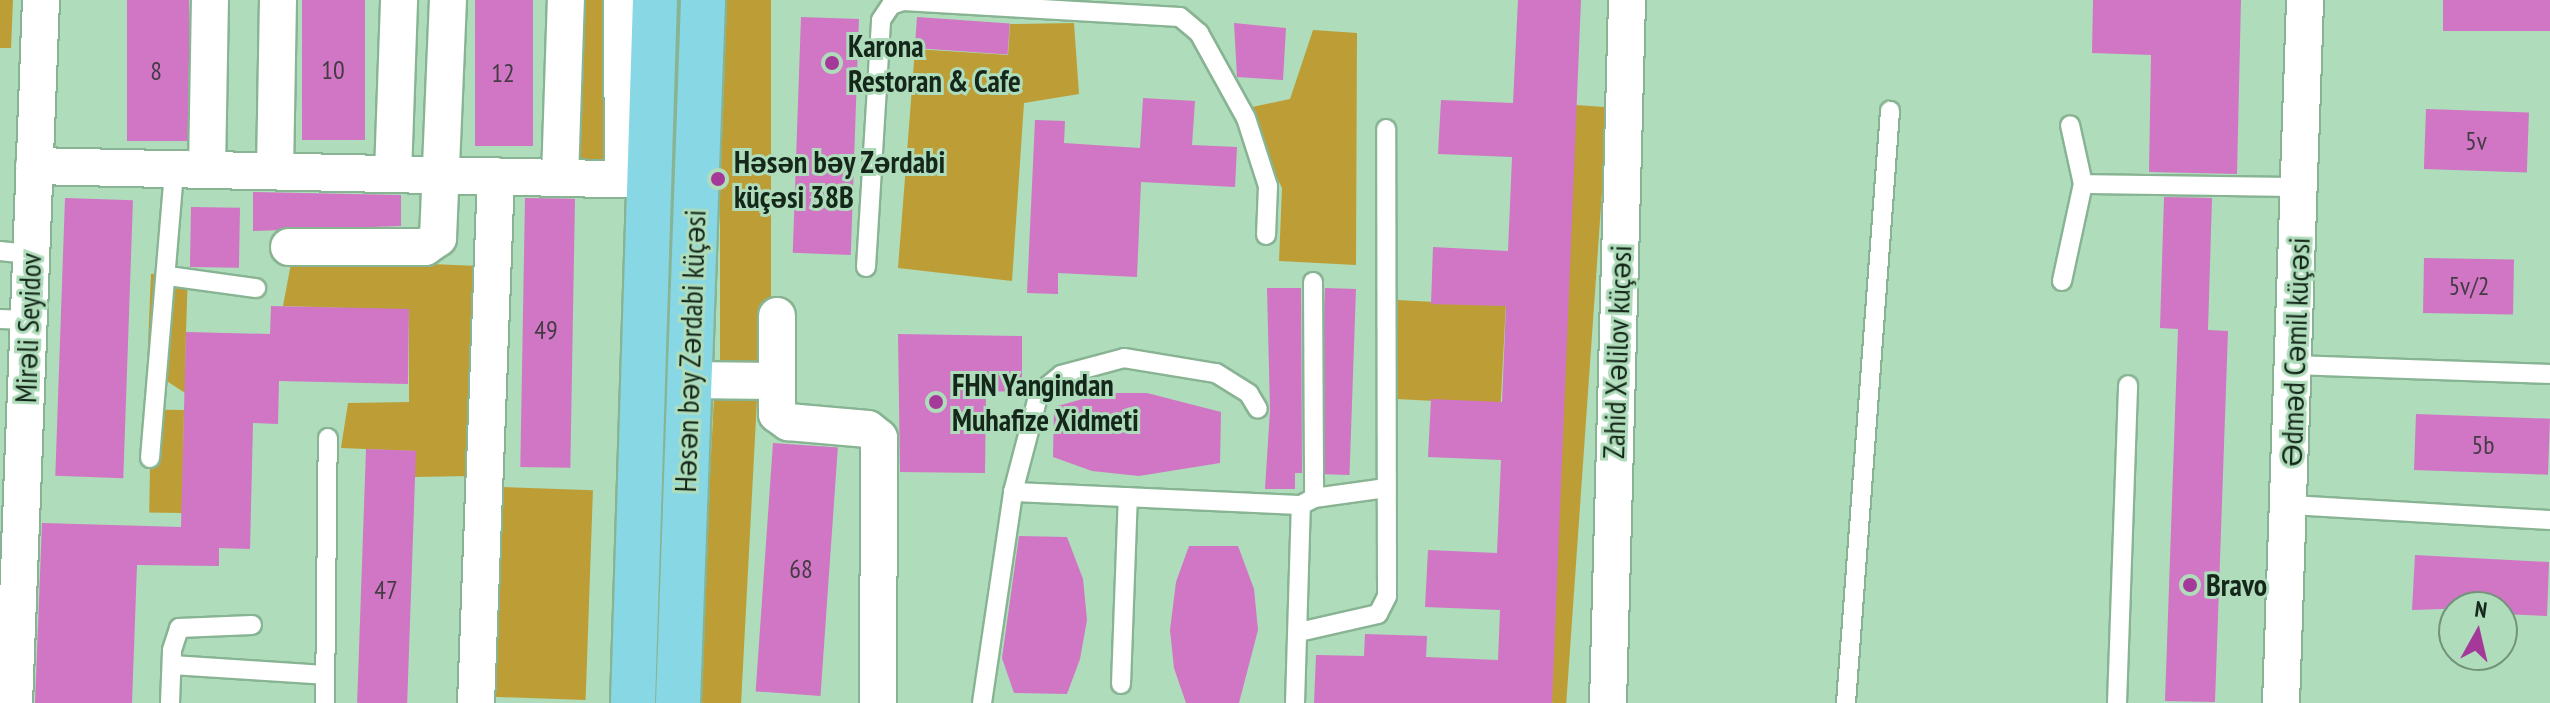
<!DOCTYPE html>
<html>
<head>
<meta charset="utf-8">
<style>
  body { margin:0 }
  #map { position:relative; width:2550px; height:703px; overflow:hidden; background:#afdcba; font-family:"PT Sans Narrow",sans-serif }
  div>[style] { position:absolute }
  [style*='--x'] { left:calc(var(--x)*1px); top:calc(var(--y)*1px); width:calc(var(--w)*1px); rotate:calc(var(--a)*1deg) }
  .green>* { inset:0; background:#bd9e36; transform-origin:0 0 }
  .building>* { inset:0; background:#d076c4; transform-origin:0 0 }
  .roads { filter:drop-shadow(2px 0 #88b493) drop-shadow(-2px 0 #88b493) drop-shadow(0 2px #88b493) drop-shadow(0 -2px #88b493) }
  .service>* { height:18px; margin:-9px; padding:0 9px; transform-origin:9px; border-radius:9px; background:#fff }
  .minor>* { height:36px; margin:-18px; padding:0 18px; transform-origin:18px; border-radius:18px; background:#fff }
  .primary>* { height:44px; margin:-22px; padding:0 22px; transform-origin:22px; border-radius:22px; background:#88d7e5 }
  .dots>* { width:22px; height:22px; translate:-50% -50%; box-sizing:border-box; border:4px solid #afdcba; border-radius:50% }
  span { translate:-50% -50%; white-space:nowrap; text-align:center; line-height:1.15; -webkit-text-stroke:6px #afdcba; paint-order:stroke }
  .number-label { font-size:26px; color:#443b44 }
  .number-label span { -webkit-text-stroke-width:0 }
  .poi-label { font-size:30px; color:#15271a; font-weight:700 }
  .left { translate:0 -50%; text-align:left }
  .street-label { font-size:30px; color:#15271a }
  .north { position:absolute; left:2438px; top:591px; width:80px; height:80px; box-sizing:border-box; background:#afdcba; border:2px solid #71947a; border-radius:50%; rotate:8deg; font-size:22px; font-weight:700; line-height:32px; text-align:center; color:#15271a }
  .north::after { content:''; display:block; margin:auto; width:28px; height:36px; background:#a53999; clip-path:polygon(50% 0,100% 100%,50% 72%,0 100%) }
</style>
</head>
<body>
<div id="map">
  <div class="green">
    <i style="clip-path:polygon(0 0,13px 0,11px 48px,0 48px)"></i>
    <i style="left:556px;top:0;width:75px;height:165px"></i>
    <i style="left:720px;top:0;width:51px;height:364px"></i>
    <i style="clip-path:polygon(1074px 23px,1079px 94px,1024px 103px,1012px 281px,898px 268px,915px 49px,1008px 55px,1010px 24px)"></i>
    <i style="clip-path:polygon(1313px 30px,1357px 33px,1356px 265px,1279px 261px,1282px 188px,1243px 109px,1290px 99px)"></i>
    <i style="left:1576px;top:105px;width:32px;height:598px;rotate:4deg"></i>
    <i style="clip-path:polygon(292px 258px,478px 266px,469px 476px,415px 477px,415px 451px,341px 448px,348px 403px,409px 402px,409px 310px,283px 306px)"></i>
    <i style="clip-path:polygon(188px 271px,186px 332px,185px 393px,147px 368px,151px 274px)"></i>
    <i style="left:1397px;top:300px;width:109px;height:99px;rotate:3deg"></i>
    <i style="left:714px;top:398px;width:43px;height:305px;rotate:3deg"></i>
    <i style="left:184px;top:410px;width:103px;height:33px;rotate:91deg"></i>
    <i style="left:501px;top:487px;width:92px;height:210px;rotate:2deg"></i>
  </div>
  <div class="building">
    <i style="left:127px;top:0;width:62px;height:141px"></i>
    <i style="left:302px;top:0;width:63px;height:140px"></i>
    <i style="left:475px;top:0;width:58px;height:146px"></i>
    <i style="clip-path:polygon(1518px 0,1581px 0,1552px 703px,1314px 703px,1316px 655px,1364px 656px,1365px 634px,1427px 636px,1426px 657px,1498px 660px,1500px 610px,1425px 607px,1428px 550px,1497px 553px,1501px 460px,1428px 457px,1431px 399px,1502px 402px,1506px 306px,1431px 304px,1433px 247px,1508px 251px,1512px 157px,1438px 154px,1441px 100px,1513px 103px)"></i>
    <i style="clip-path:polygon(2093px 0,2241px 0,2237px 174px,2149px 172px,2151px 55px,2092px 53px)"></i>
    <i style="left:2443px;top:0;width:107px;height:31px"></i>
    <i style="left:801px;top:17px;width:58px;height:236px;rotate:2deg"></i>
    <i style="left:917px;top:17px;width:93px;height:31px;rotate:4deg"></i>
    <i style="clip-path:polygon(1234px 23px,1286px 28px,1283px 80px,1237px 77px)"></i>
    <i style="clip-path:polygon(1143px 98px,1195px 101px,1192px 145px,1237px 147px,1235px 187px,1141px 182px,1137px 277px,1058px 273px,1058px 294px,1027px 293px,1035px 120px,1065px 121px,1064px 143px,1140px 148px)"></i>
    <i style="left:2426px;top:109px;width:103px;height:60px;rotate:2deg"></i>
    <i style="clip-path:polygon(253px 192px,401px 195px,401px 226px,253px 231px)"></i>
    <i style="clip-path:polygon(2164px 197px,2212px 198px,2208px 330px,2228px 331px,2215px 702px,2165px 701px,2178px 329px,2160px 328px)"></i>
    <i style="left:65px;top:198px;width:68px;height:278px;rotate:2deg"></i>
    <i style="left:525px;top:198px;width:50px;height:269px;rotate:1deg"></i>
    <i style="left:191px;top:207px;width:49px;height:60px;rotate:1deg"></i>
    <i style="left:2424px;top:258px;width:90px;height:55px;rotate:1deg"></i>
    <i style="clip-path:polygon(1267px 288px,1301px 288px,1302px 473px,1295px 473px,1295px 489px,1265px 489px,1270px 410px)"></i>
    <i style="left:1325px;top:288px;width:31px;height:186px;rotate:2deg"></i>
    <i style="clip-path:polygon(271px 306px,409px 309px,408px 384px,279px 381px,278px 424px,253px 423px,250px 549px,219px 548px,219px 566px,137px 565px,132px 703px,35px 703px,42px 523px,181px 527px,186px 332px,270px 334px)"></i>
    <i style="clip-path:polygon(898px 334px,1022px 336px,1022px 392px,986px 391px,985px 473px,900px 472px)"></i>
    <i style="clip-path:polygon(1104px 393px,1147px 393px,1221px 412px,1220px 463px,1139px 476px,1092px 471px,1053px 457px,1054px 407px)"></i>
    <i style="left:2416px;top:414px;width:134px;height:56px;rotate:2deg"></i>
    <i style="left:773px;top:443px;width:65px;height:249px;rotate:4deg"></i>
    <i style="left:366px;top:449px;width:50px;height:254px;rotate:2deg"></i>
    <i style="clip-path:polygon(1019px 536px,1067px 537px,1083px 579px,1087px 620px,1080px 659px,1067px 694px,1014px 693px,1002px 658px)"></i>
    <i style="clip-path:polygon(1189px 546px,1238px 546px,1254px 589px,1258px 630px,1239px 703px,1186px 703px,1174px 668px,1170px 630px,1176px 582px)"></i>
    <i style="clip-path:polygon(2415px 555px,2549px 562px,2547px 616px,2502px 614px,2502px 607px,2412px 610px)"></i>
  </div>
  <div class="roads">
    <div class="service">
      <i style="--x:2083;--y:184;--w:217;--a:0.8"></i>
      <i style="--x:0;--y:251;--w:31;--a:6"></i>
      <i style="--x:866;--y:267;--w:247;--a:-86.5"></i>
      <i style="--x:881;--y:20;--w:18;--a:-56"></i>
      <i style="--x:891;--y:5;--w:13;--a:-18"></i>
      <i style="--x:903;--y:1;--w:277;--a:3.3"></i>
      <i style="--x:1180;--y:17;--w:25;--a:40"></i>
      <i style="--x:1199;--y:33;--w:97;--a:61.1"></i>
      <i style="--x:1246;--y:118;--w:71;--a:72.1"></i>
      <i style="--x:1268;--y:186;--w:49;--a:92.3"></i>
      <i style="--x:168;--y:276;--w:89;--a:7.8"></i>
      <i style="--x:2062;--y:281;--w:99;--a:-77.8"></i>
      <i style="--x:2083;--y:184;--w:60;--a:-102.4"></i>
      <i style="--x:1313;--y:282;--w:216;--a:89.7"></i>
      <i style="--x:0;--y:319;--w:28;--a:2"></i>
      <i style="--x:2295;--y:365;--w:255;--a:2"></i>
      <i style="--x:150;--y:458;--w:289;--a:-85.2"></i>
      <i style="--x:1013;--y:492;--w:288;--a:2.6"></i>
      <i style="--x:2291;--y:505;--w:259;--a:3.3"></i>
      <i style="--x:1299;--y:632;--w:81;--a:-12.8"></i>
      <i style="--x:1378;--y:614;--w:20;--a:-63"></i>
      <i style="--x:1387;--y:596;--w:467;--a:-90.1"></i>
      <i style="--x:172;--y:665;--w:153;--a:3.7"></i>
      <i style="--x:1121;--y:684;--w:187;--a:-87.9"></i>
      <i style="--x:170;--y:703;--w:53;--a:-87.8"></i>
      <i style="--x:172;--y:650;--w:23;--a:-72"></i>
      <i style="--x:179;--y:628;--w:73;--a:-2.4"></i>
      <i style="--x:325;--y:703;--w:265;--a:-89.4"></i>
      <i style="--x:982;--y:703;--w:213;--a:-81.6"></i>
      <i style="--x:1013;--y:492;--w:102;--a:-75.3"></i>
      <i style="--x:1039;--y:393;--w:28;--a:-39"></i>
      <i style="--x:1061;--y:375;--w:65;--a:-15.1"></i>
      <i style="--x:1124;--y:358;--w:93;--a:9.3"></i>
      <i style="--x:1216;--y:373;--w:39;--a:32"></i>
      <i style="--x:1249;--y:394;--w:17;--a:59"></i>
      <i style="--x:1295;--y:703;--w:198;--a:-88.3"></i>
      <i style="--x:1301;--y:505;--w:15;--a:-28"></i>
      <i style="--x:1314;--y:498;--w:73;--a:-7.9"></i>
      <i style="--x:1846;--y:703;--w:594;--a:-85.75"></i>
      <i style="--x:2117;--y:703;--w:318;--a:-88"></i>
    </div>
    <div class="minor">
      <i style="--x:622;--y:0;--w:179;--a:89.7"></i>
      <i style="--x:34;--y:166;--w:616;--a:1.3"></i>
      <i style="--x:207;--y:170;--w:170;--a:-89"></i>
      <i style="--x:275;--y:171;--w:171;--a:-89"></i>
      <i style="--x:393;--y:174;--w:174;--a:-88"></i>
      <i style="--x:560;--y:178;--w:178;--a:-88.1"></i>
      <i style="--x:289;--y:247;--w:136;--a:0"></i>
      <i style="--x:425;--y:247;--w:16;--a:-35"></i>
      <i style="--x:438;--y:238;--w:238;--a:-87.6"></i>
      <i style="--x:777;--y:316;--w:98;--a:90"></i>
      <i style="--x:777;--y:414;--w:14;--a:36"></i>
      <i style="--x:788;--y:422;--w:80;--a:5"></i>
      <i style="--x:868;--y:429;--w:14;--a:39"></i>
      <i style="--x:879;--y:438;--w:265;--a:90.2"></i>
      <i style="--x:689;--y:380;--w:86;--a:0.7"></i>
      <i style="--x:14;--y:703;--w:704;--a:-87.8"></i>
      <i style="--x:476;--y:703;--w:527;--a:-87.83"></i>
      <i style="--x:1608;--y:703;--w:703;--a:-88.45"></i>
      <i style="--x:2281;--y:703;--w:703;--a:-88.04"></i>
    </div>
    <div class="primary">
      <i style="--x:633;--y:703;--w:703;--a:-88.21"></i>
      <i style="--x:678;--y:703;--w:703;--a:-87.96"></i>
    </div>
  </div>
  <div class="dots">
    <i style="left:832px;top:63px;background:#a53999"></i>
    <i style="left:718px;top:179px;background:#a53999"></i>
    <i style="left:936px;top:402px;background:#a53999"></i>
    <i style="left:2190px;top:585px;background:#a53999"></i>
  </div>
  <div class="number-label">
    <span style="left:333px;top:70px">10</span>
    <span style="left:156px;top:71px">8</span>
    <span style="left:503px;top:73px">12</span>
    <span style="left:2476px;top:141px">5v</span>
    <span style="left:2469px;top:286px">5v/2</span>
    <span style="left:546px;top:330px">49</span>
    <span style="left:2483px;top:445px">5b</span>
    <span style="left:801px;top:569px">68</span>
    <span style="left:386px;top:590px">47</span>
  </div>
  <div class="poi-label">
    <span class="left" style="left:848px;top:63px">Karona<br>Restoran &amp; Cafe</span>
    <span class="left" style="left:734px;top:179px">Həsən bəy Zərdabi<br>küçəsi 38B</span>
    <span class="left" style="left:952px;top:402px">FHN Yangindan<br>Muhafize Xidmeti</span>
    <span class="left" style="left:2206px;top:585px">Bravo</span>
  </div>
  <div class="street-label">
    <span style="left:28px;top:328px;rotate:-88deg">Mirəli Seyidov</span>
    <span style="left:690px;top:351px;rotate:-88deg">Həsən bəy Zərdabi küçəsi</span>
    <span style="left:1617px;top:352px;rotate:-88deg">Zahid Xəlilov küçəsi</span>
    <span style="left:2295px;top:352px;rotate:-88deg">Ədməd Cəmil küçəsi</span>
  </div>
  <div class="north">N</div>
</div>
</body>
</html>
